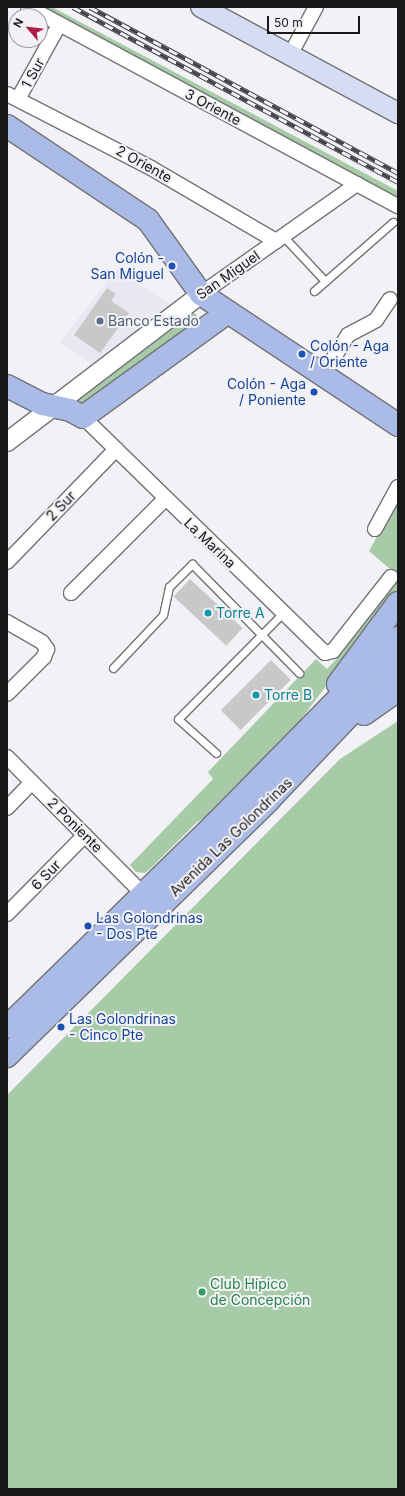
<!DOCTYPE html>
<html>
<head>
<meta charset="utf-8">
<style>
  body { margin:0 }
  #map { position:relative; width:405px; height:1496px; overflow:hidden; background:#f2f2f6; font-family:Inter,sans-serif }
  div>[style] { position:absolute }
  [style*='--x'] { left:calc(var(--x)*1px); top:calc(var(--y)*1px); width:calc(var(--w)*1px); rotate:calc(var(--a)*1deg) }
  .built>* { inset:0; background:#e8e7f2 }
  .green>* { inset:0; background:#a7cba6 }
  .building>* { inset:0; background:#cac7c9; transform-origin:0 0 }
  .roads { filter:drop-shadow(1px 0 #737376) drop-shadow(-1px 0 #737376) drop-shadow(0 1px #737376) drop-shadow(0 -1px #737376) }
  .service>* { height:7px; margin:-3.5px; padding:0 3.5px; transform-origin:3.5px; border-radius:3.5px; background:#fff }
  .minor>* { height:14px; margin:-7px; padding:0 7px; transform-origin:7px; border-radius:7px; background:#fff }
  .tertiary>* { height:18px; margin:-9px; padding:0 9px; transform-origin:9px; border-radius:9px; background:#fff }
  .secondary>* { height:20px; margin:-10px; padding:0 10px; transform-origin:10px; border-radius:10px; background:#d4ddf3 }
  .primary>* { height:22px; margin:-11px; padding:0 11px; transform-origin:11px; border-radius:11px; background:#aabbe7 }
  .rail>* { height:4.5px; margin-top:-2.25px; transform-origin:0; background:repeating-linear-gradient(90deg,#f2f2f6 0 9px,#434346 0 18px); box-sizing:border-box; border-block:1px solid #434346 }
  .dots>* { width:11px; height:11px; translate:-50% -50%; box-sizing:border-box; border:2px solid #f2f2f6; border-radius:50% }
  span { translate:-50% -50%; white-space:nowrap; text-align:center; line-height:1.15; -webkit-text-stroke:4px #f2f2f6; paint-order:stroke }
  .street-label { font-size:14px; color:#18181a }
  .transit-label { font-size:14px; color:#164399 }
  .right { translate:-100% -50%; text-align:right }
  .left { translate:0 -50%; text-align:left }
  .service-label { font-size:14px; color:#4e5e75 }
  .culture-label { font-size:14px; color:#0d838f }
  .leisure-label { font-size:14px; color:#27864d }
  .frame { position:absolute; inset:0; border:8px solid #18181a; pointer-events:none }
  .north { position:absolute; left:8px; top:8px; width:40px; height:40px; box-sizing:border-box; background:#f2f2f6; border:1px solid #9b9b9e; border-radius:50%; rotate:298deg; font-size:11px; font-weight:700; line-height:16px; text-align:center; color:#18181a }
  .north::after { content:''; display:block; margin:auto; width:14px; height:18px; background:#ae1a44; clip-path:polygon(50% 0,100% 100%,50% 72%,0 100%) }
  .scale { position:absolute; left:267px; top:16px; width:93px; height:18px; box-sizing:border-box; border:2px solid #18181a; border-top:0; padding-left:5px; font-size:12px; line-height:14px; white-space:nowrap; color:#18181a; -webkit-text-stroke:3px #f2f2f6; paint-order:stroke }
</style>
</head>
<body>
<div id="map">
  <div class="built">
    <i style="clip-path:polygon(117px 269px,173px 306px,95px 367px,60px 342px)"></i>
  </div>
  <div class="green">
    <i style="clip-path:polygon(38px 7px,52px 7px,398px 191px,398px 202px)"></i>
    <i style="clip-path:polygon(189px 311px,196px 314px,198px 325px,88px 405px,79px 404px,77px 400px)"></i>
    <i style="clip-path:polygon(398px 499px,398px 589px,291px 733px,211px 813px,196px 823px,150px 869px,145px 873px,136px 872px,130px 865px,213px 779px,208px 772px,316px 659px,327px 669px,342px 653px,398px 576px,369px 551px)"></i>
    <i style="clip-path:polygon(398px 721px,398px 1489px,7px 1489px,7px 1095px,340px 759px)"></i>
  </div>
  <div class="building">
    <i style="clip-path:polygon(107px 288px,116px 294px,111px 301px,129px 313px,100px 353px,74px 335px)"></i>
    <i style="left:190px;top:579px;width:72px;height:24px;rotate:43deg"></i>
    <i style="left:271px;top:660px;width:28px;height:71px;rotate:45deg"></i>
  </div>
  <div class="roads">
    <div class="service">
      <i style="--x:283;--y:236;--w:62;--a:47"></i>
      <i style="--x:314;--y:291;--w:105;--a:-41.1"></i>
      <i style="--x:113;--y:668;--w:73;--a:-46.7"></i>
      <i style="--x:163;--y:615;--w:29;--a:-78"></i>
      <i style="--x:169;--y:587;--w:33;--a:-45"></i>
      <i style="--x:192;--y:564;--w:153;--a:45.5"></i>
      <i style="--x:216;--y:753;--w:51;--a:-138.2"></i>
      <i style="--x:178;--y:719;--w:149;--a:-45.3"></i>
    </div>
    <div class="minor">
      <i style="--x:28;--y:7;--w:420;--a:28.3"></i>
      <i style="--x:290;--y:55;--w:55;--a:-61.6"></i>
      <i style="--x:7;--y:94;--w:162;--a:27.2"></i>
      <i style="--x:151;--y:168;--w:145;--a:30.3"></i>
      <i style="--x:18;--y:99;--w:85;--a:-61"></i>
      <i style="--x:201;--y:294;--w:191;--a:-35.2"></i>
      <i style="--x:323;--y:375;--w:47;--a:-58"></i>
      <i style="--x:348;--y:335;--w:32;--a:-28"></i>
      <i style="--x:376;--y:320;--w:25;--a:-56"></i>
      <i style="--x:83;--y:417;--w:338;--a:44.3"></i>
      <i style="--x:325;--y:653;--w:8;--a:-14"></i>
      <i style="--x:333;--y:651;--w:94;--a:-51.9"></i>
      <i style="--x:375;--y:529;--w:48;--a:-61.3"></i>
      <i style="--x:7;--y:562;--w:157;--a:-46"></i>
      <i style="--x:71;--y:593;--w:133;--a:-45"></i>
      <i style="--x:7;--y:622;--w:40;--a:29.7"></i>
      <i style="--x:42;--y:642;--w:9;--a:54"></i>
      <i style="--x:47;--y:649;--w:9;--a:111"></i>
      <i style="--x:44;--y:657;--w:52;--a:135"></i>
      <i style="--x:7;--y:757;--w:193;--a:45.2"></i>
      <i style="--x:7;--y:808;--w:36;--a:-46"></i>
      <i style="--x:7;--y:914;--w:111;--a:-45.4"></i>
    </div>
    <div class="tertiary">
      <i style="--x:7;--y:442;--w:244;--a:-37.3"></i>
    </div>
    <div class="secondary">
      <i style="--x:201;--y:7;--w:224;--a:28.3"></i>
    </div>
    <div class="primary">
      <i style="--x:7;--y:126;--w:169;--a:33.7"></i>
      <i style="--x:148;--y:220;--w:91;--a:54.4"></i>
      <i style="--x:201;--y:294;--w:237;--a:33.6"></i>
      <i style="--x:7;--y:386;--w:39;--a:27"></i>
      <i style="--x:42;--y:404;--w:29;--a:12"></i>
      <i style="--x:70;--y:410;--w:15;--a:28"></i>
      <i style="--x:83;--y:417;--w:179;--a:-35.9"></i>
      <i style="--x:338;--y:684;--w:101;--a:-53.5"></i>
      <i style="--x:364;--y:714;--w:42;--a:-35.2"></i>
      <i style="--x:7;--y:1027;--w:293;--a:-44.3"></i>
      <i style="--x:217;--y:822;--w:258;--a:-45.5"></i>
      <i style="--x:7;--y:1056;--w:365;--a:-44.3"></i>
      <i style="--x:268;--y:801;--w:189;--a:-46.5"></i>
    </div>
  </div>
  <div class="rail">
    <i style="--x:73;--y:7;--w:369;--a:28.3"></i>
    <i style="--x:90;--y:7;--w:350;--a:28.3"></i>
  </div>
  <div class="dots">
    <i style="left:172px;top:266px;background:#1a4fb4"></i>
    <i style="left:100px;top:321px;background:#5c6f8a"></i>
    <i style="left:302px;top:354px;background:#1a4fb4"></i>
    <i style="left:314px;top:392px;background:#1a4fb4"></i>
    <i style="left:208px;top:613px;background:#0f9aa8"></i>
    <i style="left:256px;top:695px;background:#0f9aa8"></i>
    <i style="left:88px;top:926px;background:#1a4fb4"></i>
    <i style="left:61px;top:1027px;background:#1a4fb4"></i>
    <i style="left:202px;top:1292px;background:#2e9e5b"></i>
  </div>
  <div class="street-label">
    <span style="left:33px;top:73px;rotate:-61deg">1 Sur</span>
    <span style="left:213px;top:107px;rotate:28deg">3 Oriente</span>
    <span style="left:144px;top:164px;rotate:29deg">2 Oriente</span>
    <span style="left:228px;top:275px;rotate:-35deg">San Miguel</span>
    <span style="left:61px;top:506px;rotate:-46deg">2 Sur</span>
    <span style="left:210px;top:543px;rotate:44deg">La Marina</span>
    <span style="left:75px;top:825px;rotate:45deg">2 Poniente</span>
    <span style="left:231px;top:837px;rotate:-44deg">Avenida Las Golondrinas</span>
    <span style="left:46px;top:875px;rotate:-46deg">6 Sur</span>
  </div>
  <div class="transit-label">
    <span class="right" style="left:164px;top:266px">Colón -<br>San Miguel</span>
    <span class="left" style="left:310px;top:354px">Colón - Aga<br>/ Oriente</span>
    <span class="right" style="left:306px;top:392px">Colón - Aga<br>/ Poniente</span>
    <span class="left" style="left:96px;top:926px">Las Golondrinas<br>- Dos Pte</span>
    <span class="left" style="left:69px;top:1027px">Las Golondrinas<br>- Cinco Pte</span>
  </div>
  <div class="service-label">
    <span class="left" style="left:108px;top:321px">Banco Estado</span>
  </div>
  <div class="culture-label">
    <span class="left" style="left:216px;top:613px">Torre A</span>
    <span class="left" style="left:264px;top:695px">Torre B</span>
  </div>
  <div class="leisure-label">
    <span class="left" style="left:210px;top:1292px">Club Hípico<br>de Concepción</span>
  </div>
  <div class="frame"></div>
  <div class="north">N</div>
  <div class="scale">50 m</div>
</div>
</body>
</html>
